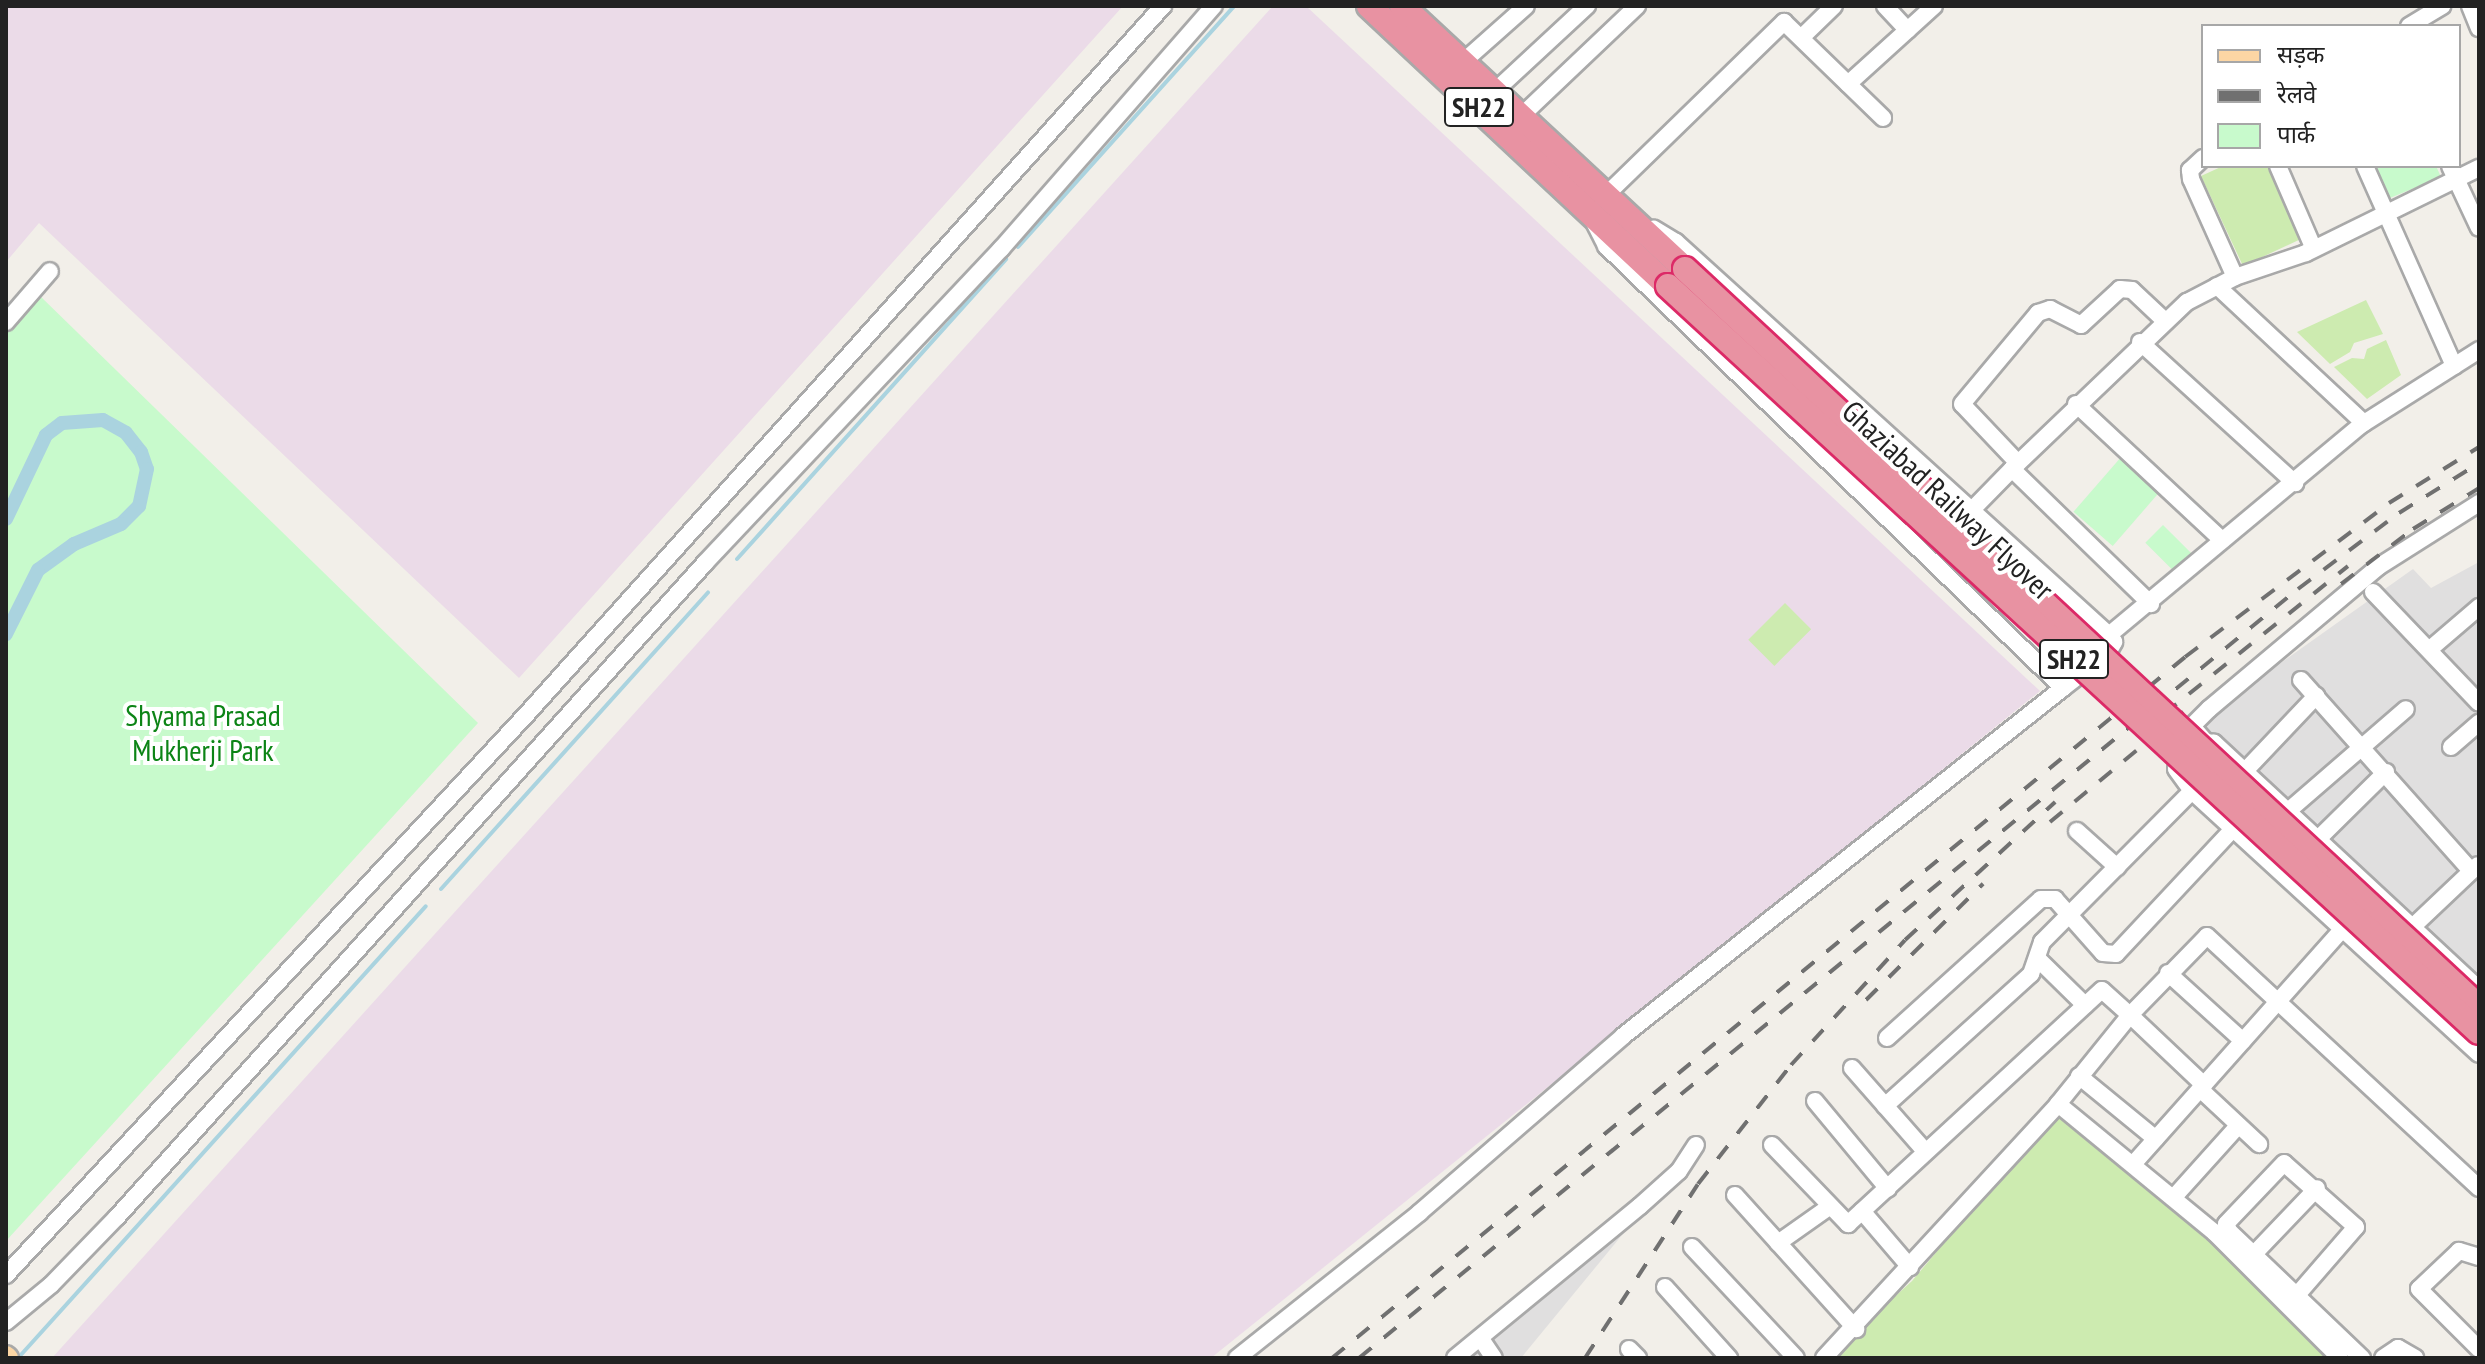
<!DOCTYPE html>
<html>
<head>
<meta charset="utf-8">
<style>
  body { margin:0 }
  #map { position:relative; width:2485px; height:1364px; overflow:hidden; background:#f2efe9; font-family:"PT Sans Narrow","Noto Sans Devanagari",sans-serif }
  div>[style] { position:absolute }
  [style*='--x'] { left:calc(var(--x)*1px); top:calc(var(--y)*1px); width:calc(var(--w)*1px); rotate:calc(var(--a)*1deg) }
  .residential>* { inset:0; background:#e0dfdf }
  .industrial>* { inset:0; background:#ebdbe8 }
  .grass>* { inset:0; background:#cdebb0; transform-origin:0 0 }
  .park>* { inset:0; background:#c8facc; transform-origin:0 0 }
  .stream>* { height:4px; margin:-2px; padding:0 2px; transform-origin:2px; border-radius:2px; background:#aad3df }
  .canal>* { height:14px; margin:-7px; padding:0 7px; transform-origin:7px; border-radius:7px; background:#aad3df }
  .roads { filter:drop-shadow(2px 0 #a9a9a9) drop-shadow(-2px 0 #a9a9a9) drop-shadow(0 2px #a9a9a9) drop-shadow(0 -2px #a9a9a9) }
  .minor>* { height:16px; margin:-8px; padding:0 8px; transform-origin:8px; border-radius:8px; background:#fff }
  .major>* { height:20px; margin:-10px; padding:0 10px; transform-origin:10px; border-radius:10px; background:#fcd6a4 }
  .highway>* { height:24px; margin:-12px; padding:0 12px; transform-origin:12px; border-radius:12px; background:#e892a2 }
  .rail>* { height:4px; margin-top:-2px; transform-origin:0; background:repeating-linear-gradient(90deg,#707070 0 16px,transparent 0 32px) }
  .bridges { filter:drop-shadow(2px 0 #dc2a67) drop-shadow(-2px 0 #dc2a67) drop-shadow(0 2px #dc2a67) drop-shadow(0 -2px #dc2a67) }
  .highway-bridge>* { height:24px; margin:-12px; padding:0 12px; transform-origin:12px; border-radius:12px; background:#e892a2 }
  span { translate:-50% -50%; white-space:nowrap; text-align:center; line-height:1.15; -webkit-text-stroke:8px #fff; paint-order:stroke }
  .shield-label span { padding:2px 6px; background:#fff; border:2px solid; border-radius:6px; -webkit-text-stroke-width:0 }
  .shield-label { font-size:28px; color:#222; font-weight:700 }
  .street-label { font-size:30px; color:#222 }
  .park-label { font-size:30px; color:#0c8416 }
  .frame { position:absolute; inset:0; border:8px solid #222; pointer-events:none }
  .legend { position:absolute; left:2201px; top:24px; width:260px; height:144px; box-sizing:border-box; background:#fff; border:2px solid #a7a7a7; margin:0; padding:10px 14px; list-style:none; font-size:24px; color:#222 }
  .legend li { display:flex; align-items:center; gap:16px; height:40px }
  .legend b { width:40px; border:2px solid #a7a7a7 }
</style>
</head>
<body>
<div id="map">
  <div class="residential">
    <i style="clip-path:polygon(2479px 562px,2479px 997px,2192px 726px,2413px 569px,2431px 588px)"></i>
    <i style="clip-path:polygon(1696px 1145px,1521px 1358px,1444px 1358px)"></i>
  </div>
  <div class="industrial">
    <i style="clip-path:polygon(6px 6px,1123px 6px,519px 678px,39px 223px,6px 262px)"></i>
    <i style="clip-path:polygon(1273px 6px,1306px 6px,2040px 691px,1211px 1358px,52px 1358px)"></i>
  </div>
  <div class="grass">
    <i style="clip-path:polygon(2223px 166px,2270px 166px,2303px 238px,2243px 266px,2201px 176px)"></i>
    <i style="clip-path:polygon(2366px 300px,2383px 334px,2354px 343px,2350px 352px,2330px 364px,2297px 332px)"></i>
    <i style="clip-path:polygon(2386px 340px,2401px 375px,2367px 399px,2334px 367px,2352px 358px,2364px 359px,2367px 349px)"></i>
    <i style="left:1785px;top:603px;width:37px;height:52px;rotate:45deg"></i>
    <i style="clip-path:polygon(2055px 1111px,2146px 1181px,2337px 1358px,1827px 1358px,1912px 1281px)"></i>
  </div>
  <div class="park">
    <i style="clip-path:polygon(2376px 166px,2436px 166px,2441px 177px,2390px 198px)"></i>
    <i style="clip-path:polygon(38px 294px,478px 723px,6px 1241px,6px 332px)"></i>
    <i style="left:2122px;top:456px;width:52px;height:74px;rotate:41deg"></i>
    <i style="left:2163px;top:525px;width:44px;height:25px;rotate:45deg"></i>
  </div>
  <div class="stream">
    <i style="--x:1018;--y:247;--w:324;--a:-48.1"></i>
    <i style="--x:737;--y:559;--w:403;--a:-48.1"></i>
    <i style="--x:441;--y:889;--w:399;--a:-48"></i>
    <i style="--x:19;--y:1357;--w:607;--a:-47.94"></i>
  </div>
  <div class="canal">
    <i style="--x:6;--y:519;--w:93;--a:-64.5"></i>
    <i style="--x:46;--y:435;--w:20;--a:-37"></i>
    <i style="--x:62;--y:423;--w:41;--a:-4.2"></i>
    <i style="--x:103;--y:420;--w:26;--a:29"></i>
    <i style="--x:126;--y:433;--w:24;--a:52"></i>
    <i style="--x:141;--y:452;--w:18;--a:71"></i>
    <i style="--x:147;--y:469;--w:38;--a:102"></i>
    <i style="--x:139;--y:506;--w:25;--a:135"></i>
    <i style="--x:121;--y:524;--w:51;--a:156.9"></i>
    <i style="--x:74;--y:544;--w:44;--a:144.2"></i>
    <i style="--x:38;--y:570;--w:72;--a:116.6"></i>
  </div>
  <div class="roads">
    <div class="minor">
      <i style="--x:1885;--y:6;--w:33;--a:47"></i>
      <i style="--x:2470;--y:6;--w:24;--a:68"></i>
      <i style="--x:2409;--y:26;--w:39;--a:-31"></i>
      <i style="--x:1803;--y:36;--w:43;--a:-44.1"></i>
      <i style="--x:1463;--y:62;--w:84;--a:-41.6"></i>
      <i style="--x:1848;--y:84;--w:116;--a:-42.2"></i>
      <i style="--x:1494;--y:92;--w:127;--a:-42.8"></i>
      <i style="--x:1516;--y:121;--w:167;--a:-43.5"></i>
      <i style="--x:2203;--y:158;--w:18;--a:137"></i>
      <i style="--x:2190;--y:170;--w:9;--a:84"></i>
      <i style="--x:2191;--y:179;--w:107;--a:65.8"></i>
      <i style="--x:2278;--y:166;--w:90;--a:66.6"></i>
      <i style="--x:2365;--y:166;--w:219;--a:66"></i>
      <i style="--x:2450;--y:166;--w:68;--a:64.9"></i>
      <i style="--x:1605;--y:196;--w:250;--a:-44.2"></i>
      <i style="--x:1784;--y:22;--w:138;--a:44.1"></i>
      <i style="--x:1595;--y:224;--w:25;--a:63"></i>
      <i style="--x:1606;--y:246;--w:636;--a:44.04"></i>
      <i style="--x:2063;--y:688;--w:57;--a:-37.9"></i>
      <i style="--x:2108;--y:653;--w:13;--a:-61"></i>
      <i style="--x:2114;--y:642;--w:9;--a:-126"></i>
      <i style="--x:2109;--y:635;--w:585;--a:-137.77"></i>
      <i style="--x:1676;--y:242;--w:26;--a:-149"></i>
      <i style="--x:2217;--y:286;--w:201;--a:43"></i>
      <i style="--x:6;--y:322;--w:67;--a:-49.2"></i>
      <i style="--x:2140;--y:342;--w:210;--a:42.3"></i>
      <i style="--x:2076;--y:404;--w:200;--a:43"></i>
      <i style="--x:2018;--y:463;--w:81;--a:-133.5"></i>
      <i style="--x:1962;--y:404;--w:119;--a:-50.1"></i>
      <i style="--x:2038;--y:313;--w:13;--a:-18"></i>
      <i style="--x:2050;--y:309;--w:35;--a:27"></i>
      <i style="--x:2081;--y:325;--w:53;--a:-42.7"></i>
      <i style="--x:2120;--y:289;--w:12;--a:5"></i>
      <i style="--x:2132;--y:290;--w:44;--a:43.2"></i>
      <i style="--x:2012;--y:469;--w:242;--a:-43.7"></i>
      <i style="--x:2187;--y:302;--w:54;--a:-27.5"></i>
      <i style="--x:2235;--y:277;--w:75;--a:-18.7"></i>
      <i style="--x:2306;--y:253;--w:193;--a:-26.2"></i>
      <i style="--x:1964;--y:518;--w:69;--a:-45.6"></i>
      <i style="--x:2012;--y:469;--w:194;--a:44.2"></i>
      <i style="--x:2373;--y:592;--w:153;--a:46.3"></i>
      <i style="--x:2109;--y:635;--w:328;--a:-39.8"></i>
      <i style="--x:2361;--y:425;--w:140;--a:-32.4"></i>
      <i style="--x:2430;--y:649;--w:65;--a:-40.6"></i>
      <i style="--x:2301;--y:680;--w:256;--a:48.3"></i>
      <i style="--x:2205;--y:741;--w:20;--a:-131"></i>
      <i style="--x:2192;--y:726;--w:24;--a:-45"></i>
      <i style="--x:2209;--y:709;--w:221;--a:-40"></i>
      <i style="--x:2378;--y:567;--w:120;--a:-32.4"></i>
      <i style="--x:2451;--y:747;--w:37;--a:-41"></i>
      <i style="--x:2244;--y:772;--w:105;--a:-46.5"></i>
      <i style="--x:2287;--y:812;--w:157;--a:-40.9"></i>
      <i style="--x:2077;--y:831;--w:54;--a:42"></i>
      <i style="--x:2317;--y:840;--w:97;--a:-44.6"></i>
      <i style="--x:2405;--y:934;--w:100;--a:-43.4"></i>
      <i style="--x:2038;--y:959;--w:66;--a:44.4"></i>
      <i style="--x:2168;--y:973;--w:101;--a:42.2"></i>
      <i style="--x:2479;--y:989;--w:362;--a:-137.1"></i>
      <i style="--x:2214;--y:743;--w:8;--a:-173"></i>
      <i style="--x:2206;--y:742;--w:40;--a:138"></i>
      <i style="--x:2176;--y:769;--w:27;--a:54"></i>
      <i style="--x:2192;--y:791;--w:389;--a:42.5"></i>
      <i style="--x:1887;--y:1038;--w:207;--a:-42.1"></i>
      <i style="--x:2041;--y:899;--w:14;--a:0"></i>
      <i style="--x:2055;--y:899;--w:72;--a:48.4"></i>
      <i style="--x:2103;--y:953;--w:13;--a:4"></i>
      <i style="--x:2116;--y:954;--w:171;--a:-46.9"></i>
      <i style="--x:1852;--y:1068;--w:109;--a:48.7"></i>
      <i style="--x:2079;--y:1076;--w:99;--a:39.3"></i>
      <i style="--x:2200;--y:1089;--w:81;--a:43"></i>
      <i style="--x:1815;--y:1101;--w:114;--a:50.3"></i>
      <i style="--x:2058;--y:1104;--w:114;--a:-51"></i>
      <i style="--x:2130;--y:1015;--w:102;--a:43.4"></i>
      <i style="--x:1885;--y:1106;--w:197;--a:-42.1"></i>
      <i style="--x:2031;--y:974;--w:34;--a:-71"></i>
      <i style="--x:2042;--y:942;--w:213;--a:-45.2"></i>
      <i style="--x:1772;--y:1145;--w:110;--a:46.1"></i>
      <i style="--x:1848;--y:1224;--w:345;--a:-42.7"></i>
      <i style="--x:2102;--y:990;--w:38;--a:42"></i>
      <i style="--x:2130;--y:1015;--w:110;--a:-45.7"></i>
      <i style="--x:2207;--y:936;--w:371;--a:42.8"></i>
      <i style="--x:2135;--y:1162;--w:311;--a:-48.3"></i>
      <i style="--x:1735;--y:1195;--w:181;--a:47.9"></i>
      <i style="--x:2174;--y:1197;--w:96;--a:-48"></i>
      <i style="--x:1862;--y:1211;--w:74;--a:49.4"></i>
      <i style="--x:1778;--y:1243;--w:62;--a:-35.2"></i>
      <i style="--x:1692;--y:1247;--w:152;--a:46.9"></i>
      <i style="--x:2254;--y:1254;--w:91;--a:-46.3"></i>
      <i style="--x:2479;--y:1257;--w:21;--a:-163"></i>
      <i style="--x:2459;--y:1251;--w:55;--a:136.5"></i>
      <i style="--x:2419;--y:1289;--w:85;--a:45"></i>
      <i style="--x:6;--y:1275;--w:763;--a:-47.13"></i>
      <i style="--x:525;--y:716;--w:955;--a:-48.06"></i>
      <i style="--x:1665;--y:1287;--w:96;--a:48"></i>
      <i style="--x:2297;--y:1295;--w:90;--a:-49.1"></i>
      <i style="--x:2356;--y:1227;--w:96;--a:-138.4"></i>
      <i style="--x:2284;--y:1163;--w:84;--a:133.6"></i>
      <i style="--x:2226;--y:1224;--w:8;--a:67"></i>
      <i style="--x:2229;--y:1231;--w:184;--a:43.7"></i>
      <i style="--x:6;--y:1322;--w:58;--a:-39.4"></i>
      <i style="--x:51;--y:1285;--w:95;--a:-45.9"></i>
      <i style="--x:117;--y:1217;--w:879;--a:-48.04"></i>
      <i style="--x:705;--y:563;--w:432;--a:-46.7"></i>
      <i style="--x:1001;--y:249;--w:323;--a:-48.8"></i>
      <i style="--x:1481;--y:1339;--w:23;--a:56"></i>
      <i style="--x:1629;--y:1349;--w:13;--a:45"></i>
      <i style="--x:1237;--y:1358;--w:233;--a:-38.5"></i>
      <i style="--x:1419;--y:1213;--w:270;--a:-40.9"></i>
      <i style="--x:1623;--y:1036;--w:561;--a:-38.34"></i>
      <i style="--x:1455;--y:1358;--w:239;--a:-39.4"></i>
      <i style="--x:1640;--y:1206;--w:52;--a:-41.9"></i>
      <i style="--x:1679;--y:1171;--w:31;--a:-57"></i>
      <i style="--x:1824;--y:1358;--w:345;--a:-47.3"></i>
      <i style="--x:2058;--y:1104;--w:202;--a:39.4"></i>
      <i style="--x:2214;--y:1232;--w:178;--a:45"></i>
      <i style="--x:2383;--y:1358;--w:18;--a:-34"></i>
      <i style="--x:2398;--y:1348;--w:20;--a:30"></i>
    </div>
    <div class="major">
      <i style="--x:6;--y:1356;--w:3;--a:45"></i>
    </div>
    <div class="highway">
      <i style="--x:1369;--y:6;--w:410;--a:43.1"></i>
      <i style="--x:1402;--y:6;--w:386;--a:42.9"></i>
    </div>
  </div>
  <div class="rail">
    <i style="--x:2341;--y:584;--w:91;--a:-37.4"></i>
    <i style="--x:2413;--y:529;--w:78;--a:-31.8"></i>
    <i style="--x:2164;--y:714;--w:236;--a:-38.8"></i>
    <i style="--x:2050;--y:822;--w:173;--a:-39.6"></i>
    <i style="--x:1866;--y:1000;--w:165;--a:-44.8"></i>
    <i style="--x:1332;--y:1358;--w:1104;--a:-39.41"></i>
    <i style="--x:2185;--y:657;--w:256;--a:-37"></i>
    <i style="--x:2389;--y:503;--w:106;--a:-31.9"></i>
    <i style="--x:1359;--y:1358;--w:1214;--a:-39.32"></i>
    <i style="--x:2298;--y:589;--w:126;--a:-37"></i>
    <i style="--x:2399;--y:513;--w:94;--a:-32"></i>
    <i style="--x:1585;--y:1358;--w:207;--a:-57"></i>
    <i style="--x:1698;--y:1184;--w:151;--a:-52"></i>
    <i style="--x:1791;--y:1065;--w:169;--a:-47.6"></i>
    <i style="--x:1905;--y:940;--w:204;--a:-42.6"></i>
  </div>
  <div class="bridges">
    <div class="highway-bridge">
      <i style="--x:1685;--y:269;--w:1084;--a:42.91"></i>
      <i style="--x:1668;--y:286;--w:1102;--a:42.61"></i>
    </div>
  </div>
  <div class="shield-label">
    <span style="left:1479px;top:107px">SH22</span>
    <span style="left:2074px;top:659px">SH22</span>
  </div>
  <div class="street-label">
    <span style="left:1948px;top:500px;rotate:43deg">Ghaziabad Railway Flyover</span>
  </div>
  <div class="park-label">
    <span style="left:203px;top:732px">Shyama Prasad<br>Mukherji Park</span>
  </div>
  <div class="frame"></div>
  <ul class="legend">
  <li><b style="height:10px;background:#fcd6a4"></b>सड़क</li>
  <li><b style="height:10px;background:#707070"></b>रेलवे</li>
  <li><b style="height:22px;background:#c8facc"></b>पार्क</li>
  </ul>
</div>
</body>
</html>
